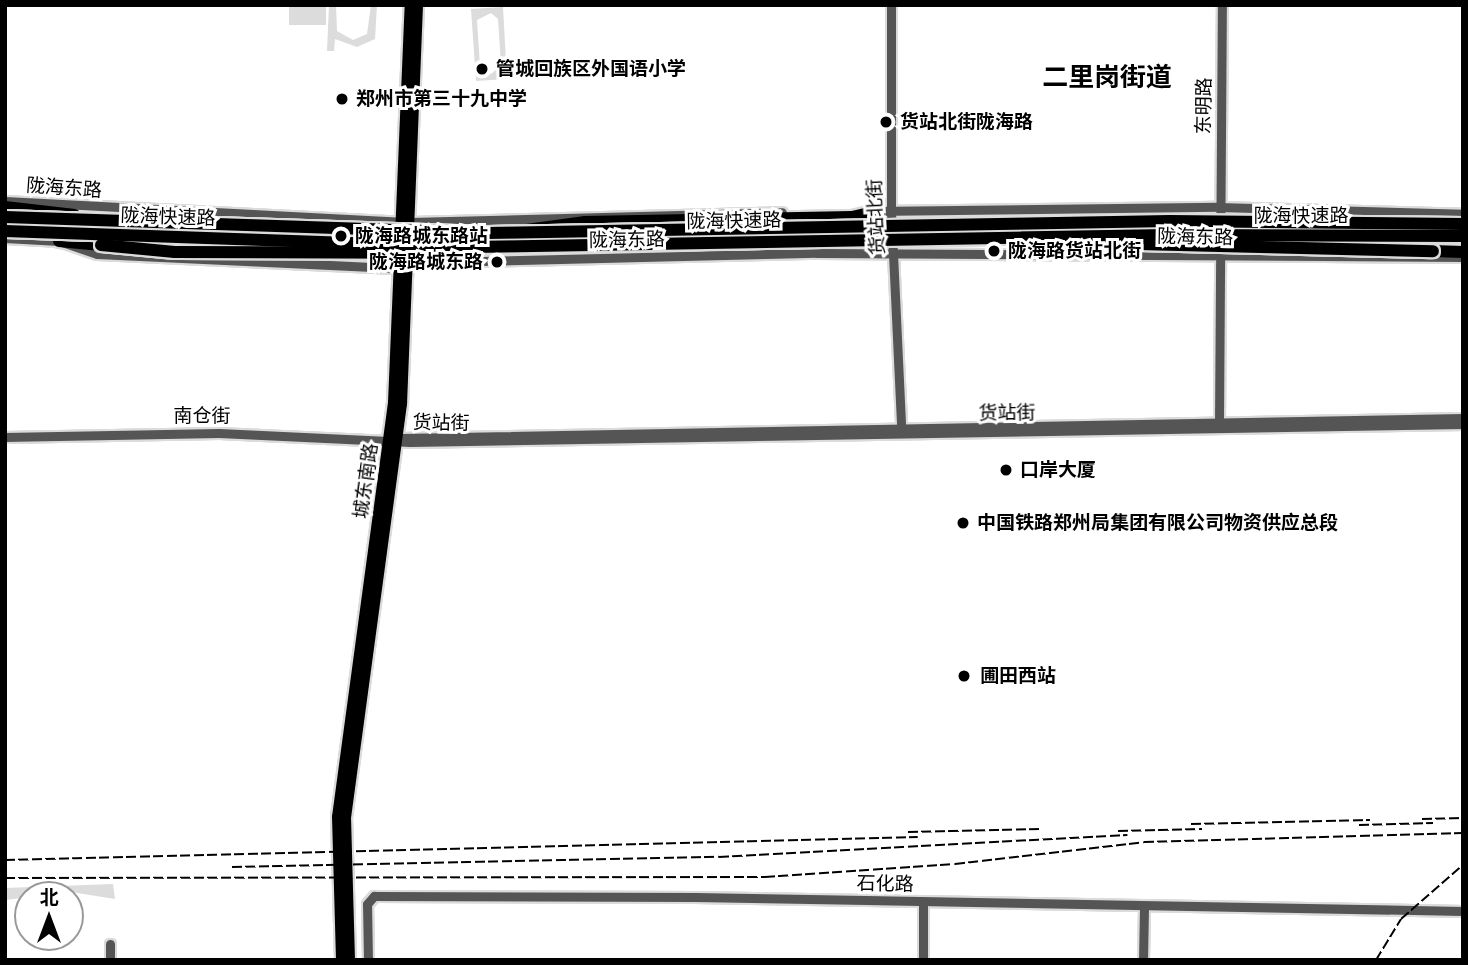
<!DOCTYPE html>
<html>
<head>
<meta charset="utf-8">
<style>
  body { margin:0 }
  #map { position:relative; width:1468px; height:965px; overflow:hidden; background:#fff; font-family:Quicksand,"Noto Sans SC",sans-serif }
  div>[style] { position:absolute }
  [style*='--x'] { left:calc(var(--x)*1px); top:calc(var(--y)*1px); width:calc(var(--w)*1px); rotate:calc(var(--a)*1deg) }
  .green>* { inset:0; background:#dcdcdc; transform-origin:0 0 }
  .roads { filter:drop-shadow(2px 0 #dbdbdb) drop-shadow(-2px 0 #dbdbdb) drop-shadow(0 2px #dbdbdb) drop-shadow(0 -2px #dbdbdb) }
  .minor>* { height:9px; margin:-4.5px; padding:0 4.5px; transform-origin:4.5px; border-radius:4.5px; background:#555 }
  .major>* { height:10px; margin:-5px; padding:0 5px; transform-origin:5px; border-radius:5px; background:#000 }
  .highway>* { height:12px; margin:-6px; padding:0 6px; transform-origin:6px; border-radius:6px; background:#000 }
  .rail>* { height:2px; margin-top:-1px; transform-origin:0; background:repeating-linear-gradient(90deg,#000 0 10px,transparent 0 13.5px) }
  .bridges { filter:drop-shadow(2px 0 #dbdbdb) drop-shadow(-2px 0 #dbdbdb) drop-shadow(0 2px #dbdbdb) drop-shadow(0 -2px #dbdbdb) }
  .highway-bridge>* { height:12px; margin:-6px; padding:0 6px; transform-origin:6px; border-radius:6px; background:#000 }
  .dots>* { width:19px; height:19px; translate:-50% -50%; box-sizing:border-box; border:4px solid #fff; border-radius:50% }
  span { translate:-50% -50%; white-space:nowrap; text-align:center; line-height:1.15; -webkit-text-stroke:6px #fff; paint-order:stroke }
  .poi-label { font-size:19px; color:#000; font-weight:700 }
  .left { translate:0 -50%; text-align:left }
  .right { translate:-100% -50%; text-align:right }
  .street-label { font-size:19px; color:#000 }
  .district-label { font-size:26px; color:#000; font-weight:700 }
  .frame { position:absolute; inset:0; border:7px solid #000; pointer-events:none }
  .north { position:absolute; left:14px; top:881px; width:70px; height:70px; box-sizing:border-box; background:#fff; border:2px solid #999; border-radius:50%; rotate:0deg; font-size:19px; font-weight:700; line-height:28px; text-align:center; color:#000 }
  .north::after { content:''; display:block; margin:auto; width:24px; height:32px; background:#000; clip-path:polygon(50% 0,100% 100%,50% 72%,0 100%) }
</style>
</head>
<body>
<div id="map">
  <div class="green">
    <i style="left:289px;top:5px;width:37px;height:20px"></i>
    <i style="clip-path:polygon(329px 5px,336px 5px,337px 31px,353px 40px,367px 34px,371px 5px,377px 5px,375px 39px,357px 47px,335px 39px,334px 51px,327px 51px)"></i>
    <i style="clip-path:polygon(evenodd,503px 7px,507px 79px,476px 81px,471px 9px,503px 7px,491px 13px,498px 19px,501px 65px,491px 74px,480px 67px,477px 20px,491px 13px)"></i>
    <i style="clip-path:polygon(113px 884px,115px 899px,71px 892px,5px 900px,5px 888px)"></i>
  </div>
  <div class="roads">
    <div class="minor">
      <i style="--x:891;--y:5;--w:206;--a:90"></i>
      <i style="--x:891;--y:211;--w:215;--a:87.3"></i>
      <i style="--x:5;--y:201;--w:406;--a:3"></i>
      <i style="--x:410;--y:222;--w:372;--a:-1.5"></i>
      <i style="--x:873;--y:211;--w:345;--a:-0.7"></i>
      <i style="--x:1218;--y:207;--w:245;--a:1.6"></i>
      <i style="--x:5;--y:238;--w:54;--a:3.2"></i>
      <i style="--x:59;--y:241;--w:40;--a:18.9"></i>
      <i style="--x:97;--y:254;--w:302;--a:2.7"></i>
      <i style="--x:399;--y:268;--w:42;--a:-8.1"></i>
      <i style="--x:441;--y:262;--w:376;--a:-1.4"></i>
      <i style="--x:817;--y:253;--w:646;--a:0.35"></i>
      <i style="--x:1219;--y:421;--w:416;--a:-89.6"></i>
      <i style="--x:5;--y:437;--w:214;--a:-1.1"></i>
      <i style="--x:219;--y:433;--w:191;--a:2.7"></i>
      <i style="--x:410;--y:442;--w:1053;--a:-0.98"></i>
      <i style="--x:400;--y:438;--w:1063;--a:-1.08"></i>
      <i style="--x:923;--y:902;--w:58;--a:90"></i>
      <i style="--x:110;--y:944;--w:16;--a:90"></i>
      <i style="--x:368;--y:960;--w:56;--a:-91"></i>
      <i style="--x:367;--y:904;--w:11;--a:-49"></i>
      <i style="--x:374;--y:896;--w:321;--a:0.2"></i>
      <i style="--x:695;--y:897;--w:768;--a:1.04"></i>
      <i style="--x:1143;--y:960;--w:51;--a:-88.9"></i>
    </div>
    <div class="major">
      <i style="--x:341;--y:960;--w:143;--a:-91.6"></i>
      <i style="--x:337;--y:817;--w:418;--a:-82.3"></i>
      <i style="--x:393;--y:403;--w:398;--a:-87.6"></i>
      <i style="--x:350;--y:960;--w:142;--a:-91.6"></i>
      <i style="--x:346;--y:818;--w:418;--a:-82.3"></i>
      <i style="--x:402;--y:404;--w:399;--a:-87.7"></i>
    </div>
    <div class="highway">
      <i style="--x:5;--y:207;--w:70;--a:6.5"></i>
      <i style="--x:519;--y:231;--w:67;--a:-7.8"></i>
      <i style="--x:585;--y:222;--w:267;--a:-1.1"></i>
      <i style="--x:852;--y:217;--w:27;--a:-13"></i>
      <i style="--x:59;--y:241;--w:42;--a:5.4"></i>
      <i style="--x:1433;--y:251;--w:30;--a:2"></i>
    </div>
  </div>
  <div class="rail">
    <i style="--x:1422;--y:819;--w:41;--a:-1.4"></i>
    <i style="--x:1191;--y:824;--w:179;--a:-1.3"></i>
    <i style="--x:1359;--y:825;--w:74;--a:-1.5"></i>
    <i style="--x:1118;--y:831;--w:84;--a:-1.4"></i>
    <i style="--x:908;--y:832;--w:133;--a:-1.3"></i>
    <i style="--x:5;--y:860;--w:913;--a:-1.44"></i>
    <i style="--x:232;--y:867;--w:487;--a:-1.2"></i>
    <i style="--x:719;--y:857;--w:409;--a:-3.1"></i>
    <i style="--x:5;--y:878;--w:760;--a:-0.08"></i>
    <i style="--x:765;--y:877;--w:190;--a:-3.9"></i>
    <i style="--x:955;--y:864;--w:190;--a:-6.6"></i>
    <i style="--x:1144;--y:842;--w:319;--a:-1.6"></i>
    <i style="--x:1376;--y:960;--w:48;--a:-58.6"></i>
    <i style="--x:1401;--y:919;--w:82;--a:-41.1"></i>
  </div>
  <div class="bridges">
    <div class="highway-bridge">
      <i style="--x:5;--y:217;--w:482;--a:1.9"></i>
      <i style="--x:487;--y:233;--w:683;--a:-1.01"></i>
      <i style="--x:1170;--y:221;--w:293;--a:0.6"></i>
      <i style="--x:5;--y:231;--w:467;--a:2"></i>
      <i style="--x:472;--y:247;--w:697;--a:-0.99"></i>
      <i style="--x:1169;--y:235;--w:294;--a:0.2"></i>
      <i style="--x:1098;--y:243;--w:335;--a:1.4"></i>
      <i style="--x:101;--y:245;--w:74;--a:5.4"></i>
      <i style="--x:175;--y:252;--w:244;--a:0.2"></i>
    </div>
  </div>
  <div class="dots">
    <i style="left:482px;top:69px;background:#000"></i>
    <i style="left:342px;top:99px;background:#000"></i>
    <i style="left:886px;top:122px;background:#000"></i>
    <i style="left:341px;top:236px;background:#000"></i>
    <i style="left:994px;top:251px;background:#000"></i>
    <i style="left:497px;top:262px;background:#000"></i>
    <i style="left:1006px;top:470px;background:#000"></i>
    <i style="left:963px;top:523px;background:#000"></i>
    <i style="left:964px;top:676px;background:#000"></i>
  </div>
  <div class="poi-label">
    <span class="left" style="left:496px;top:69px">管城回族区外国语小学</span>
    <span class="left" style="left:356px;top:99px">郑州市第三十九中学</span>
    <span class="left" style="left:900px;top:122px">货站北街陇海路</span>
    <span class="left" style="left:355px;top:236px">陇海路城东路站</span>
    <span class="left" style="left:1008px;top:251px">陇海路货站北街</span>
    <span class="right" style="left:483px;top:262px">陇海路城东路</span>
    <span class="left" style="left:1020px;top:470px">口岸大厦</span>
    <span class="left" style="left:977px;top:523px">中国铁路郑州局集团有限公司物资供应总段</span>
    <span class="left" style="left:980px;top:676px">圃田西站</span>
  </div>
  <div class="street-label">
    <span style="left:1204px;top:106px;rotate:-89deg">东明路</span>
    <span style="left:64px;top:188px;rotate:4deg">陇海东路</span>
    <span style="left:1301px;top:216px">陇海快速路</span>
    <span style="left:168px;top:217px;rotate:2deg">陇海快速路</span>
    <span style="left:876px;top:217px;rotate:-93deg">货站北街</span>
    <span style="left:734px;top:221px;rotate:-1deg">陇海快速路</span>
    <span style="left:1195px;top:237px;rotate:1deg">陇海东路</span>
    <span style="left:627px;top:240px;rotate:-1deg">陇海东路</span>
    <span style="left:1007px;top:413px;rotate:-1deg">货站街</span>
    <span style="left:202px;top:416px">南仓街</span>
    <span style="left:441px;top:423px;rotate:1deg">货站街</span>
    <span style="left:366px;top:481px;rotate:-82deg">城东南路</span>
    <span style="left:885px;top:884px;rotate:1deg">石化路</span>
  </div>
  <div class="district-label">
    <span style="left:1107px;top:77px">二里岗街道</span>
  </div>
  <div class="frame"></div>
  <div class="north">北</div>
</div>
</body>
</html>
